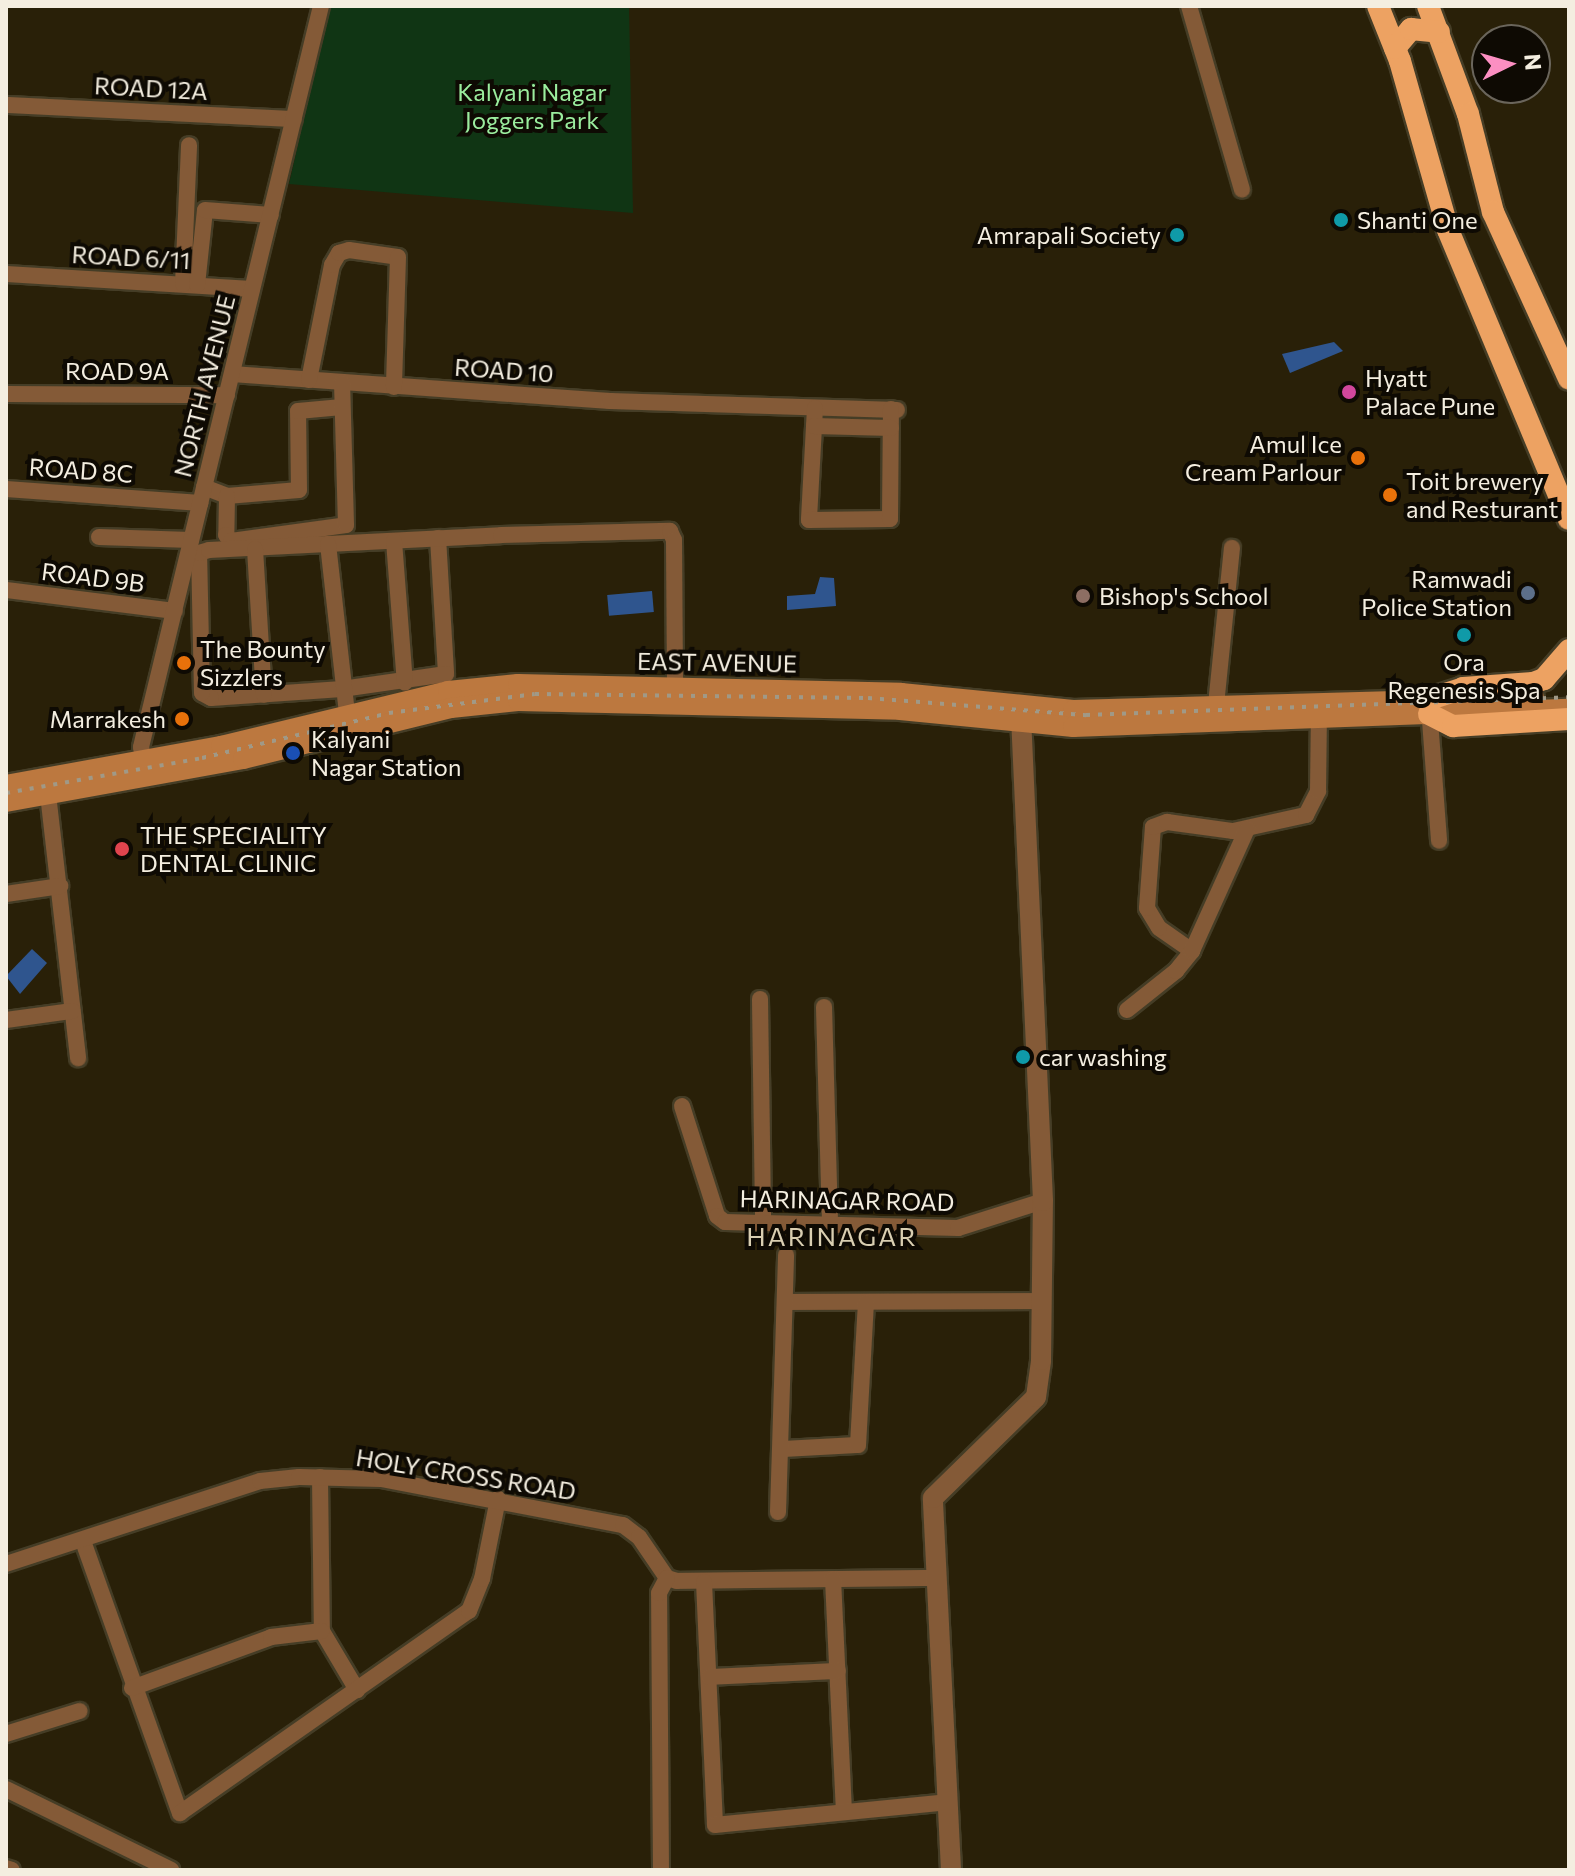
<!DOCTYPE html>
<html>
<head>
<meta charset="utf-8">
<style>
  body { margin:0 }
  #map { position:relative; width:1575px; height:1876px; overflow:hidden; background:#292008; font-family:Commissioner,sans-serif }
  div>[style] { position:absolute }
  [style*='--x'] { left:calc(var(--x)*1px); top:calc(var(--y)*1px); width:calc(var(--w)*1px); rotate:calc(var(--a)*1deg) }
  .green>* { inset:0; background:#103514 }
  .water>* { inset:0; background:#2f558e; transform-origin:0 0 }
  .roads { filter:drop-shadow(2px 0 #453d26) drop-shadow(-2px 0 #453d26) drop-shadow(0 2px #453d26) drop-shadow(0 -2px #453d26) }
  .minor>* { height:16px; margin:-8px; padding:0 8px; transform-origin:8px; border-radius:8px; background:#845a37 }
  .tertiary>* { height:20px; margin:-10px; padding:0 10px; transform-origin:10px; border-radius:10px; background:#845a37 }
  .secondary>* { height:20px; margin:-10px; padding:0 10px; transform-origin:10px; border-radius:10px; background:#bc783f }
  .trunk>* { height:22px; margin:-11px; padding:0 11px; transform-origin:11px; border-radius:11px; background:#eda262 }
  .rail>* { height:4px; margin-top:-2px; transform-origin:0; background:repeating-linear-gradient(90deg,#a09987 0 4px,transparent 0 12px) }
  .dots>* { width:22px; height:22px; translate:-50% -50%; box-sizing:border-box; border:4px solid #0e0a03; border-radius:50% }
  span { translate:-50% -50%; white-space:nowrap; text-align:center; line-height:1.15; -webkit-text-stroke:8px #0e0a03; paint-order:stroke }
  .street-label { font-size:24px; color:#f4eee0 }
  .park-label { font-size:24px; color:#9bed9e }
  .poi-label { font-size:24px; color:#f4eee0 }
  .left { translate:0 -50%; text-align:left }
  .right { translate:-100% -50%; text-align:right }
  .neighbourhood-label { font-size:26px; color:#d9ceb1; letter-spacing:2px }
  .frame { position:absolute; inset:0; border:8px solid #f4eee0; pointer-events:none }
  .north { position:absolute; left:1471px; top:24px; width:80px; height:80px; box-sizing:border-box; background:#0e0a03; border:2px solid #6a655b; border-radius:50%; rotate:85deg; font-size:22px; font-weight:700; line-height:32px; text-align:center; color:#f4eee0 }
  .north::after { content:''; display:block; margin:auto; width:28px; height:36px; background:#fc8fc2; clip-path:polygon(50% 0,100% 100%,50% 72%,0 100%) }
</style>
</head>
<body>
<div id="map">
  <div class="green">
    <i style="clip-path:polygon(329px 6px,629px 6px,633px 213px,289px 184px)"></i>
  </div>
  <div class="water">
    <i style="clip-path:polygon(1334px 342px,1343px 351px,1290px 373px,1282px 354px)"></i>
    <i style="clip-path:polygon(820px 577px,834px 578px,836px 606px,787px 610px,787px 596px,815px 594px)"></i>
    <i style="left:652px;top:591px;width:21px;height:45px;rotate:85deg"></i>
    <i style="clip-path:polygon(32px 949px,47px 963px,20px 994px,6px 976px)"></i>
  </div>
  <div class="roads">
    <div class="minor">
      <i style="--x:1189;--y:6;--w:191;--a:73.9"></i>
      <i style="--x:6;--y:105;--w:288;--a:2.8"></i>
      <i style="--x:6;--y:274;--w:246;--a:3.5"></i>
      <i style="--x:183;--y:284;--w:139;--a:-87.5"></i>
      <i style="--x:197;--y:285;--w:75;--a:-83.9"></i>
      <i style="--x:205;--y:210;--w:66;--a:4.3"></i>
      <i style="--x:232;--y:374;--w:379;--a:4.1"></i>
      <i style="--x:610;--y:401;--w:287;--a:1.8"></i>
      <i style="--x:309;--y:380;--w:117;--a:-78.7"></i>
      <i style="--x:332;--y:265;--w:14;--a:-60"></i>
      <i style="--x:339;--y:253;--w:10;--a:-17"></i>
      <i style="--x:349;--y:250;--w:49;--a:8.1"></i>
      <i style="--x:398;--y:257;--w:130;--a:91.8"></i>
      <i style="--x:6;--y:394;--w:221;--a:0.3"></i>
      <i style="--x:815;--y:408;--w:112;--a:93.1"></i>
      <i style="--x:809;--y:520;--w:81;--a:-0.7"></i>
      <i style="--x:890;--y:519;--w:110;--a:-89.5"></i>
      <i style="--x:814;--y:426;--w:77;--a:1.5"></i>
      <i style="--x:204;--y:487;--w:25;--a:21"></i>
      <i style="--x:227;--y:496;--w:72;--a:-4.8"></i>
      <i style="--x:299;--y:490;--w:79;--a:-90.7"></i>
      <i style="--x:298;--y:411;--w:44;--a:-5.2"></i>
      <i style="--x:6;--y:489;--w:195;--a:4.1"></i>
      <i style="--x:227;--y:496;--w:39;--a:91"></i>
      <i style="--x:226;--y:535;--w:8;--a:50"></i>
      <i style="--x:231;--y:541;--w:116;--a:-7.9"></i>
      <i style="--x:346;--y:525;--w:142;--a:-91.6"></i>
      <i style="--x:99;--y:537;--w:92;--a:1.9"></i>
      <i style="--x:438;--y:538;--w:136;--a:86.6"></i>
      <i style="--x:446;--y:674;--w:105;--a:171.8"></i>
      <i style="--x:342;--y:689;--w:131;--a:176.1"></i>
      <i style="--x:211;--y:698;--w:10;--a:-151"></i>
      <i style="--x:202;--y:693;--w:140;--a:-91.2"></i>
      <i style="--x:199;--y:553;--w:10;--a:-17"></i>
      <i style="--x:209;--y:550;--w:292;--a:-2.9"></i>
      <i style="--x:501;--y:535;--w:169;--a:-1.4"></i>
      <i style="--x:670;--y:531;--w:10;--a:66"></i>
      <i style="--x:674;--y:540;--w:147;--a:89.6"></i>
      <i style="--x:394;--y:541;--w:142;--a:85.6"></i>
      <i style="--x:328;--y:544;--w:171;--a:83.6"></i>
      <i style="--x:255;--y:549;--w:146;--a:86.5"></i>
      <i style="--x:6;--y:590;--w:170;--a:7.1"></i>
      <i style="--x:1216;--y:705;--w:158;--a:-84.2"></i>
      <i style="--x:1429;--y:707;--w:134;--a:85.7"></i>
      <i style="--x:145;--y:772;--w:25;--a:-99"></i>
      <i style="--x:141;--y:747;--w:763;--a:-76.35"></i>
      <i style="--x:48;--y:794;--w:266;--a:83.5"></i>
      <i style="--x:6;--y:894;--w:55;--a:-8.4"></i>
      <i style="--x:1192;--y:951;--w:40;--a:-145.1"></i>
      <i style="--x:1159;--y:928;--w:23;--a:-121"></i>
      <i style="--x:1147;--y:908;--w:81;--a:-85.8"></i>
      <i style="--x:1153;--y:827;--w:15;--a:-20"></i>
      <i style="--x:1167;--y:822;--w:67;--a:7.8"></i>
      <i style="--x:1233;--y:831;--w:75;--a:-12.4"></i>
      <i style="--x:1306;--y:815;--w:27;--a:-63"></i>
      <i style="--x:1318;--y:791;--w:85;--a:-89.3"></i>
      <i style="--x:760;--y:999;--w:224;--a:89.2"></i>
      <i style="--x:824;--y:1007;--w:221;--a:88.4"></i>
      <i style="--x:1127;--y:1010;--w:63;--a:-38.5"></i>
      <i style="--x:1176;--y:971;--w:26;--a:-51"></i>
      <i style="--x:1192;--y:951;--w:134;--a:-65.7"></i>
      <i style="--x:6;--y:1020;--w:67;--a:-7.8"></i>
      <i style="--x:682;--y:1106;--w:115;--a:72.3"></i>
      <i style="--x:717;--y:1216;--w:10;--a:37"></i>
      <i style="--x:725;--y:1222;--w:233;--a:1.5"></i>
      <i style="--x:958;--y:1228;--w:89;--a:-17.6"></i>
      <i style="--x:787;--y:1302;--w:255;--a:-0.2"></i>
      <i style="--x:782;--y:1449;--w:76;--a:-3"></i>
      <i style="--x:858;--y:1445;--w:143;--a:-86.8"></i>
      <i style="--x:320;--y:1477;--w:154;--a:89.3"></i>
      <i style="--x:322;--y:1631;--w:69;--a:59.3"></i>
      <i style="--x:778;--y:1512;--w:257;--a:-88.2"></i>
      <i style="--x:83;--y:1541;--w:289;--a:70.4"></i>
      <i style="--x:180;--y:1813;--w:353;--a:-35"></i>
      <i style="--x:469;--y:1611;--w:35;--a:-68"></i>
      <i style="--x:482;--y:1579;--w:82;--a:-78.7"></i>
      <i style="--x:6;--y:1564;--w:267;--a:-18.1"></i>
      <i style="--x:260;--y:1481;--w:39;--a:-6"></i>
      <i style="--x:299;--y:1477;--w:82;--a:1.4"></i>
      <i style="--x:381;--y:1479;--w:246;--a:10.8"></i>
      <i style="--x:623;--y:1525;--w:20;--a:37"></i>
      <i style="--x:639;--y:1537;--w:50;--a:55.7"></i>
      <i style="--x:667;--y:1578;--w:10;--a:17"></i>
      <i style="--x:677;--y:1581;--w:260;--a:-0.7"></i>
      <i style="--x:833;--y:1579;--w:233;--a:87.3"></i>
      <i style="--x:704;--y:1582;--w:243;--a:87.4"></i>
      <i style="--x:715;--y:1825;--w:235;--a:-5.6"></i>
      <i style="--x:709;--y:1677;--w:129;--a:-2.7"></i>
      <i style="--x:132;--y:1688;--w:148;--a:-20.1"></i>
      <i style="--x:271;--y:1637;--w:51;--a:-6.7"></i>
      <i style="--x:6;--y:1734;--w:77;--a:-17.3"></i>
      <i style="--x:6;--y:1789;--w:184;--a:26.1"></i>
      <i style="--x:6;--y:1868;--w:6;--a:18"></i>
      <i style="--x:661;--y:1870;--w:277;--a:-90.4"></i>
      <i style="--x:659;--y:1593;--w:17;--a:-62"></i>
    </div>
    <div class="tertiary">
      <i style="--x:951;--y:1870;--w:372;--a:-92.8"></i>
      <i style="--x:933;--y:1498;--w:144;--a:-44.4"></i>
      <i style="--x:1036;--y:1397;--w:37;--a:-82"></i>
      <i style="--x:1041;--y:1360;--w:159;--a:-89.3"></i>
      <i style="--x:1043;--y:1201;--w:493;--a:-92.6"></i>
    </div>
    <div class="secondary">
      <i style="--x:6;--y:785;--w:219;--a:-10.3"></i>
      <i style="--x:221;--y:746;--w:234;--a:-13.6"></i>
      <i style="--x:448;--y:691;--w:70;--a:-5.7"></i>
      <i style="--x:518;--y:684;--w:383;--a:1.3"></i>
      <i style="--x:901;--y:693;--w:173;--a:5.6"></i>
      <i style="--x:1073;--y:710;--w:461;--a:-1.6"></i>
      <i style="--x:6;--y:802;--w:241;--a:-10.3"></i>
      <i style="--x:243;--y:759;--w:214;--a:-13.8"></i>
      <i style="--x:451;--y:708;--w:67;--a:-6"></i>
      <i style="--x:518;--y:701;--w:382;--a:1.3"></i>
      <i style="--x:900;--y:710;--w:174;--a:5.6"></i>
      <i style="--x:1073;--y:727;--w:496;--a:-2.1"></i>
    </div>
    <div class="trunk">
      <i style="--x:1378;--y:6;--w:59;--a:68.2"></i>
      <i style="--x:1400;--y:61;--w:176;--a:74.1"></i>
      <i style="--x:1448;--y:230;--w:313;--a:67.3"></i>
      <i style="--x:1428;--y:6;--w:115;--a:69.7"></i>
      <i style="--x:1468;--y:114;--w:101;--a:75.7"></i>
      <i style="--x:1493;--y:212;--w:183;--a:65.5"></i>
      <i style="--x:1395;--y:48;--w:25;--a:-50"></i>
      <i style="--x:1411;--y:29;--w:28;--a:6"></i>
      <i style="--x:1436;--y:697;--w:28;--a:-18"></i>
      <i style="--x:1463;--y:688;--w:70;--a:-4.1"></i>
      <i style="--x:1533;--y:683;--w:12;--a:-20"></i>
      <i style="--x:1544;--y:679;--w:38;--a:-49"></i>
      <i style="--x:1429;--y:714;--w:27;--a:27"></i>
      <i style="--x:1453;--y:726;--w:116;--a:-3.5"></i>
    </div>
  </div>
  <div class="rail">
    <i style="--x:6;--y:793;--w:199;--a:-10.1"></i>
    <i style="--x:202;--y:758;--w:192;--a:-13.5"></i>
    <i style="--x:389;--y:713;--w:147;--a:-7.4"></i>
    <i style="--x:535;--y:694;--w:333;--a:0.7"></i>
    <i style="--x:868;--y:698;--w:219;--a:4.5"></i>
    <i style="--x:1086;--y:715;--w:483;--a:-2.1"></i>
  </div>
  <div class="dots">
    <i style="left:1341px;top:220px;background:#0f9aa8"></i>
    <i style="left:1177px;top:235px;background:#0f9aa8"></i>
    <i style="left:1349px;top:392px;background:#d1479c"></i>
    <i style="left:1358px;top:458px;background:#e8710a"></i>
    <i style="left:1390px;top:495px;background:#e8710a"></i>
    <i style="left:1528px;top:593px;background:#5c6f8a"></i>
    <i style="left:1083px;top:596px;background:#8d6e63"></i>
    <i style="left:1464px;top:635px;background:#0f9aa8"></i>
    <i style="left:184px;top:663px;background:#e8710a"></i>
    <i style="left:182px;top:719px;background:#e8710a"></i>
    <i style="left:293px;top:753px;background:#1a4fb4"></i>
    <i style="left:122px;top:849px;background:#e0444e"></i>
    <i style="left:1023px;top:1057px;background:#0f9aa8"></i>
  </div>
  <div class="street-label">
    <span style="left:151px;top:88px;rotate:3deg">ROAD 12A</span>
    <span style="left:131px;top:257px;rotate:3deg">ROAD 6/11</span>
    <span style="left:504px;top:370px;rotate:4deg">ROAD 10</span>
    <span style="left:117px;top:371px">ROAD 9A</span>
    <span style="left:204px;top:386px;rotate:-76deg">NORTH AVENUE</span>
    <span style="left:81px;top:470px;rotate:4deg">ROAD 8C</span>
    <span style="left:93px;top:577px;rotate:7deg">ROAD 9B</span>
    <span style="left:717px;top:662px;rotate:1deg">EAST AVENUE</span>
    <span style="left:847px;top:1200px;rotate:1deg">HARINAGAR ROAD</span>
    <span style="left:466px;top:1474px;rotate:9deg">HOLY CROSS ROAD</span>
  </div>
  <div class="park-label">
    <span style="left:532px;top:106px">Kalyani Nagar<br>Joggers Park</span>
  </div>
  <div class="poi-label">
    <span class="left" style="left:1357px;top:220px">Shanti One</span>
    <span class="right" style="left:1161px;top:235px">Amrapali Society</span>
    <span class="left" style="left:1365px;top:392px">Hyatt<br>Palace Pune</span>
    <span class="right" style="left:1342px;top:458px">Amul Ice<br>Cream Parlour</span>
    <span class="left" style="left:1406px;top:495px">Toit brewery<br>and Resturant</span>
    <span class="right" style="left:1512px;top:593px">Ramwadi<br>Police Station</span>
    <span class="left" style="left:1099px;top:596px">Bishop's School</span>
    <span class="left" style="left:200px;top:663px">The Bounty<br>Sizzlers</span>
    <span style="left:1464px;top:676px">Ora<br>Regenesis Spa</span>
    <span class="right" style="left:166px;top:719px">Marrakesh</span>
    <span class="left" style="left:311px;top:753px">Kalyani<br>Nagar Station</span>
    <span class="left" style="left:140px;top:849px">THE SPECIALITY<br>DENTAL CLINIC</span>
    <span class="left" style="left:1039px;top:1057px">car washing</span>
  </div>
  <div class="neighbourhood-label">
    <span style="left:832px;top:1236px">HARINAGAR</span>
  </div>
  <div class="frame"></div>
  <div class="north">N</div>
</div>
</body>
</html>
